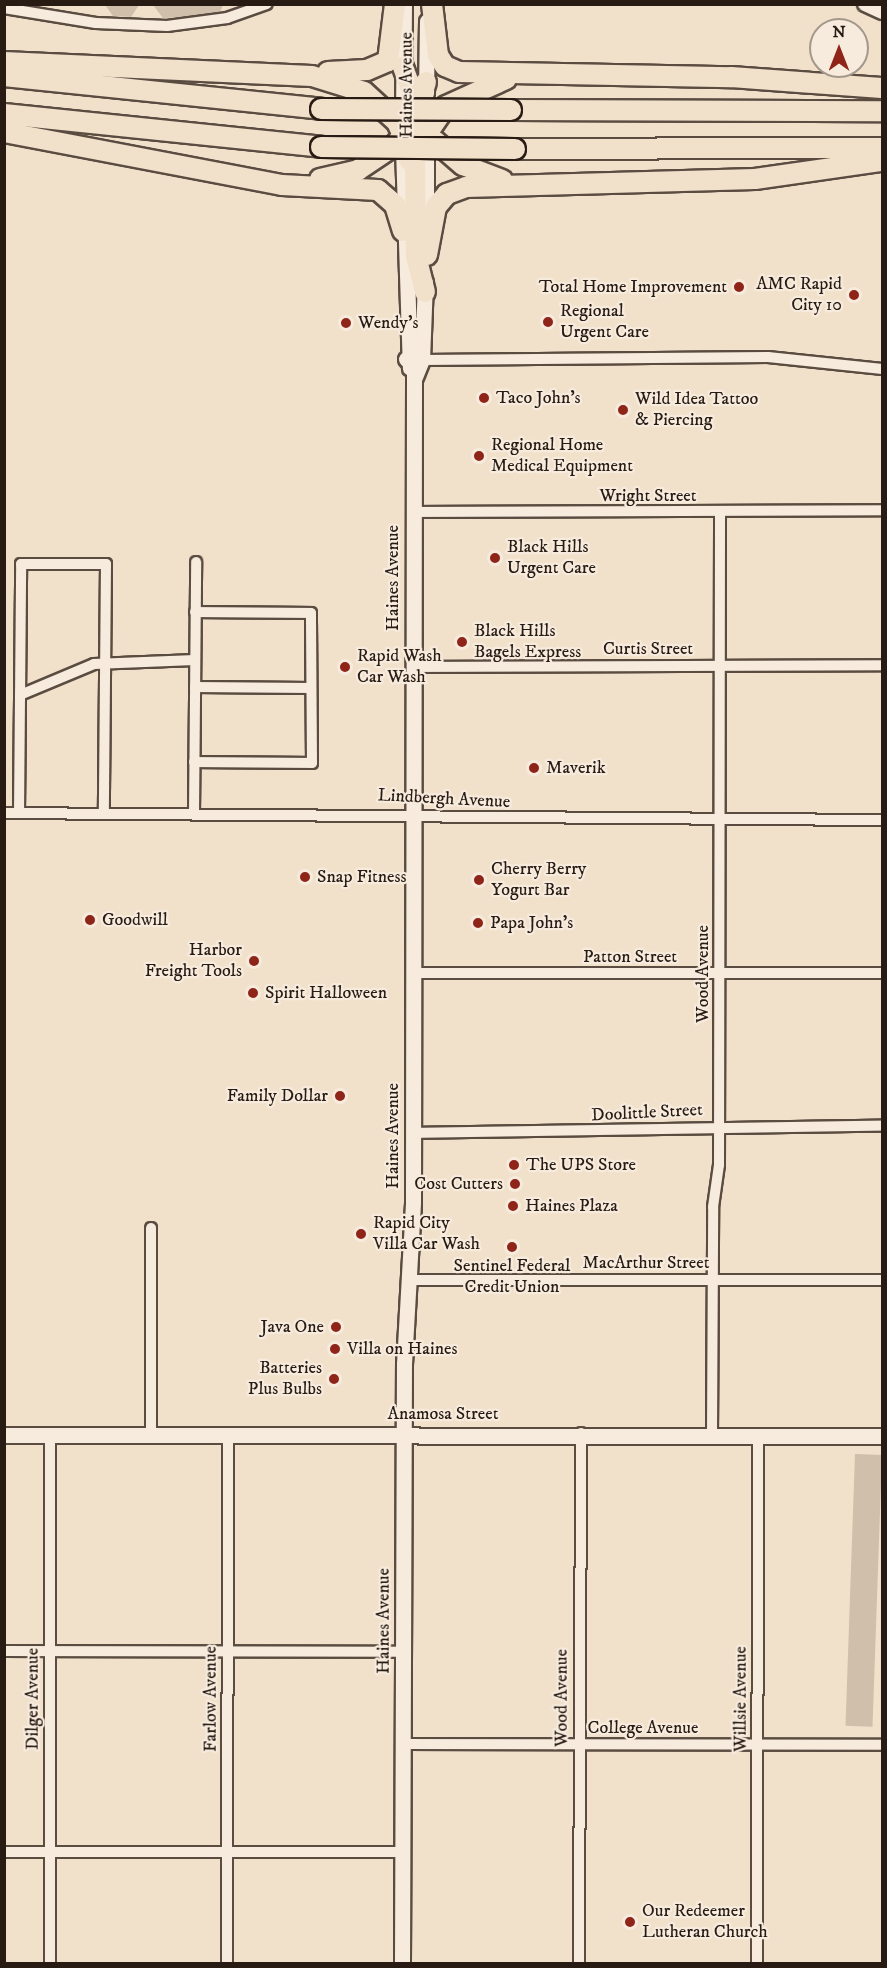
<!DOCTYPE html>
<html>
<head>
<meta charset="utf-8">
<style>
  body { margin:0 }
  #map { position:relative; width:887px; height:1968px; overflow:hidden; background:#f1e0ca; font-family:"IM FELL DW Pica",serif }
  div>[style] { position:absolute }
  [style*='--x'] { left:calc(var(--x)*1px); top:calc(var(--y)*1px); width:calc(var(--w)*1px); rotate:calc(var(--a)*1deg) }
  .green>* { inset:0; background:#cfbfab; transform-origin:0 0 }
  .roads { filter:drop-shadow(2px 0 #5a4c41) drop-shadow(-2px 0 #5a4c41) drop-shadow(0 2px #5a4c41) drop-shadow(0 -2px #5a4c41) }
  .minor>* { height:10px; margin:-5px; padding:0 5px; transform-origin:5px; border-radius:5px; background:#f6ebdd }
  .tertiary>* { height:14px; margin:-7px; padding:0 7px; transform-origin:7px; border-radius:7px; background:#f6ebdd }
  .secondary>* { height:15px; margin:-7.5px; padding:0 7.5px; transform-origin:7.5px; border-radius:7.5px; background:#f6ebdd }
  .motorway>* { height:20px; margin:-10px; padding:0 10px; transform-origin:10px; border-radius:10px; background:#f1e0ca }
  .bridges { filter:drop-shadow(2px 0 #281b13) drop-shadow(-2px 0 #281b13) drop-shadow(0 2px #281b13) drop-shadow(0 -2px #281b13) }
  .motorway-bridge>* { height:20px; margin:-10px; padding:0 10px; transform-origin:10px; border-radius:10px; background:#f1e0ca }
  .dots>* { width:16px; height:16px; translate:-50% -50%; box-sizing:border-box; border:3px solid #f6ebdd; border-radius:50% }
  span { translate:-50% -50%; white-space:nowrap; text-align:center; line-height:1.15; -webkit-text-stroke:4.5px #f6ebdd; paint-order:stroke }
  .street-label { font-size:18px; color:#281b13 }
  .poi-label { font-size:18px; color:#281b13 }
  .right { translate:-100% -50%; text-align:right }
  .left { translate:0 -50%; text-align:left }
  .frame { position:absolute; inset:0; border:6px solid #281b13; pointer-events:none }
  .north { position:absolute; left:809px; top:18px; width:60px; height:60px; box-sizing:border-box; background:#f6ebdd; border:2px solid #a4988c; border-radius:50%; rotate:0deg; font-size:16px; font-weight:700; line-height:24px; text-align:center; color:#281b13 }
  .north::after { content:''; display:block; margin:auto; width:21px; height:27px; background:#8f2418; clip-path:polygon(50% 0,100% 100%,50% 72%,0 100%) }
</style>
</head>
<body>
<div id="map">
  <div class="green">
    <i style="clip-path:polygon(105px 5px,105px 4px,139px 5px,131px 17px,113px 16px)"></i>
    <i style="clip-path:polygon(153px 5px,223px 5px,220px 12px,185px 17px,163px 18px)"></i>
    <i style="left:855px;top:1454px;width:27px;height:272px;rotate:2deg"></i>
  </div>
  <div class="roads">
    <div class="minor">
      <i style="--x:4;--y:8;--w:93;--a:9.3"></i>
      <i style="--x:96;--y:23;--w:71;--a:2.4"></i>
      <i style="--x:167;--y:26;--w:61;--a:-7.6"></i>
      <i style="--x:227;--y:18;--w:42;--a:-19.3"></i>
      <i style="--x:422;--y:360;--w:346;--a:-0.5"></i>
      <i style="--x:768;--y:357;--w:115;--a:6"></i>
      <i style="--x:413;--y:512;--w:469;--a:-0.2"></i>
      <i style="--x:413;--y:667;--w:469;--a:-0.2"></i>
      <i style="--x:195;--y:687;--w:116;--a:0.5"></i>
      <i style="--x:20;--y:695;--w:80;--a:-22.7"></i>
      <i style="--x:94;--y:664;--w:101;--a:-2.3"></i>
      <i style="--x:194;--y:762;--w:118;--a:0.5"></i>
      <i style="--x:312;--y:763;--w:150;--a:-90.4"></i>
      <i style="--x:311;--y:613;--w:116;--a:-179.5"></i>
      <i style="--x:4;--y:813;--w:878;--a:0.46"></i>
      <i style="--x:19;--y:813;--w:249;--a:-89.5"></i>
      <i style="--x:21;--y:564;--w:85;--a:0"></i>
      <i style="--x:106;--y:564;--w:249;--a:90.5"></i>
      <i style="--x:194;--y:813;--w:251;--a:-89.5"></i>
      <i style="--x:413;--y:973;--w:469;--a:0"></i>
      <i style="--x:412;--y:1133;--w:470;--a:-0.9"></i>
      <i style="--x:151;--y:1228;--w:207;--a:90"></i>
      <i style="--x:410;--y:1280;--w:472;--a:0"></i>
      <i style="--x:712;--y:1435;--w:228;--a:-89.7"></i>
      <i style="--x:713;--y:1207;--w:42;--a:-81.9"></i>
      <i style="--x:719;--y:1165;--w:653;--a:-89.91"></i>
      <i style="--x:4;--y:1651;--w:400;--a:0.1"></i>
      <i style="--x:403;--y:1744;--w:479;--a:0.1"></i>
      <i style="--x:4;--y:1852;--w:399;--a:0"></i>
      <i style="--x:50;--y:1964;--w:529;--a:-90"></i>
      <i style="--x:227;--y:1964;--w:530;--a:-89.89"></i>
      <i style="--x:579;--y:1964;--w:531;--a:-89.78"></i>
      <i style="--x:757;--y:1964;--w:528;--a:-89.89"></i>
    </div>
    <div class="tertiary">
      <i style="--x:865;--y:4;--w:19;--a:25"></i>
    </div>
    <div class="secondary">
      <i style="--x:426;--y:93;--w:72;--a:-89.2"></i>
      <i style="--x:403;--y:120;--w:116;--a:-89.5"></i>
      <i style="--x:426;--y:138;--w:90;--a:90"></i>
      <i style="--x:403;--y:147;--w:221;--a:88.2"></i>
      <i style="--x:415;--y:377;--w:18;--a:-68"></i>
      <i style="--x:422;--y:360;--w:78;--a:-87.8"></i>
      <i style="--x:4;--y:1435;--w:878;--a:0.07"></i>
      <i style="--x:402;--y:1964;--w:600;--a:-89.81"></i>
      <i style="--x:404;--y:1364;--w:162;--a:-86.8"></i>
      <i style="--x:413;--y:1202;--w:837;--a:-89.93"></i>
      <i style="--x:414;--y:365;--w:10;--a:-143"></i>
    </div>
    <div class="motorway">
      <i style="--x:432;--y:4;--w:51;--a:83.3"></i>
      <i style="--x:438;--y:55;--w:13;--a:58"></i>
      <i style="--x:445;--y:66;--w:15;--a:23"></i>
      <i style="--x:459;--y:72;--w:272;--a:1.1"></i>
      <i style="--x:731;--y:77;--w:151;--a:4.2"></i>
      <i style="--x:4;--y:62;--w:308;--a:2.6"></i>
      <i style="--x:312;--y:76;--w:54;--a:17.1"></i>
      <i style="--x:364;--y:92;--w:45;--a:42.3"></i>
      <i style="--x:397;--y:122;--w:45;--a:66.3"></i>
      <i style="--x:415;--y:163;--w:93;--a:89.4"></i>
      <i style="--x:416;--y:256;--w:37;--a:76"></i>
      <i style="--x:403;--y:67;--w:49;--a:69.7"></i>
      <i style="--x:328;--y:72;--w:39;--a:-3"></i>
      <i style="--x:367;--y:70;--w:23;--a:-23"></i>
      <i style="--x:388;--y:61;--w:57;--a:-83"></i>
      <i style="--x:4;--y:76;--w:319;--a:5.9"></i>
      <i style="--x:511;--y:110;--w:371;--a:0.2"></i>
      <i style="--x:4;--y:114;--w:319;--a:5.9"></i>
      <i style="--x:4;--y:132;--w:283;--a:10.8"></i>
      <i style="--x:282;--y:185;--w:96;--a:3"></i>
      <i style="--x:378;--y:190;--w:23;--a:41"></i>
      <i style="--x:395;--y:205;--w:27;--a:73"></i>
      <i style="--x:435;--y:141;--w:37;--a:41"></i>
      <i style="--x:463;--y:165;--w:42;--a:21"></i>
      <i style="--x:515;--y:149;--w:367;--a:-0.2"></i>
      <i style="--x:409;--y:160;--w:65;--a:-55.6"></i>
      <i style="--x:446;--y:106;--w:66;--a:-24.2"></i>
      <i style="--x:320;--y:179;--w:39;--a:-13"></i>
      <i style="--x:358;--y:170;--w:45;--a:-34"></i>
      <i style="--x:395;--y:145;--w:28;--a:-51"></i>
      <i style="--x:413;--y:123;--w:43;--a:-72.4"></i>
      <i style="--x:427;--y:255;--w:49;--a:-79.4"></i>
      <i style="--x:436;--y:207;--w:17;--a:-50"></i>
      <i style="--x:447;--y:194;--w:20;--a:-20"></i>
      <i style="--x:466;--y:187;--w:289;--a:-1.6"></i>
      <i style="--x:755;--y:179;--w:128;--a:-8.1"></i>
    </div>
  </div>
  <div class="bridges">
    <div class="motorway-bridge">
      <i style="--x:321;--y:109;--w:190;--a:0.3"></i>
      <i style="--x:321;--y:147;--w:194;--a:0.6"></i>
    </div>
  </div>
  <div class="dots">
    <i style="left:739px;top:287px;background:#8f2418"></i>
    <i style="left:854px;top:295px;background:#8f2418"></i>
    <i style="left:548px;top:322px;background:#8f2418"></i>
    <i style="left:346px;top:323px;background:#8f2418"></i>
    <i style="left:484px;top:398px;background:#8f2418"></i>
    <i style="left:623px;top:410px;background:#8f2418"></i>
    <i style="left:479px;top:456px;background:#8f2418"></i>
    <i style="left:495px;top:558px;background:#8f2418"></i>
    <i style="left:462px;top:642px;background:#8f2418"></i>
    <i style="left:345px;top:667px;background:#8f2418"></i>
    <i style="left:534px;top:768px;background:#8f2418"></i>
    <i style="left:305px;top:877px;background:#8f2418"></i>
    <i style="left:479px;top:880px;background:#8f2418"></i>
    <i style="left:90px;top:920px;background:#8f2418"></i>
    <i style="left:478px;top:923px;background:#8f2418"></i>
    <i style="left:254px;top:961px;background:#8f2418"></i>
    <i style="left:253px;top:993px;background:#8f2418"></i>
    <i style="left:340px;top:1096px;background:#8f2418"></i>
    <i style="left:514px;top:1165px;background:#8f2418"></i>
    <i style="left:515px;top:1184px;background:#8f2418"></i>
    <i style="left:513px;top:1206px;background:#8f2418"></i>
    <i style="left:361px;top:1234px;background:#8f2418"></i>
    <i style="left:512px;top:1247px;background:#8f2418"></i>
    <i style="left:336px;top:1327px;background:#8f2418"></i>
    <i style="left:335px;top:1349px;background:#8f2418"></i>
    <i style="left:334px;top:1379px;background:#8f2418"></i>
    <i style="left:630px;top:1922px;background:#8f2418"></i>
  </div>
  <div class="street-label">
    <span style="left:407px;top:85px;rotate:-90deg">Haines Avenue</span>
    <span style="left:648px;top:496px">Wright Street</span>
    <span style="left:393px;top:578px;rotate:-90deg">Haines Avenue</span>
    <span style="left:648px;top:649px">Curtis Street</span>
    <span style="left:444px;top:799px;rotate:3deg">Lindbergh Avenue</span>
    <span style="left:630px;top:957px">Patton Street</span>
    <span style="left:703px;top:974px;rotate:-90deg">Wood Avenue</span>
    <span style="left:647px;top:1113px;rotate:-3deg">Doolittle Street</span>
    <span style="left:393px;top:1136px;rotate:-90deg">Haines Avenue</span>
    <span style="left:646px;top:1263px">MacArthur Street</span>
    <span style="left:443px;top:1414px">Anamosa Street</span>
    <span style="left:384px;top:1621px;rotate:-90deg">Haines Avenue</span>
    <span style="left:562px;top:1698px;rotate:-90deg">Wood Avenue</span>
    <span style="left:33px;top:1699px;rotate:-90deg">Dilger Avenue</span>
    <span style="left:211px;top:1699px;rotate:-90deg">Farlow Avenue</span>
    <span style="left:741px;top:1699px;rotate:-90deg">Willsie Avenue</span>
    <span style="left:643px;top:1728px">College Avenue</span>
  </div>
  <div class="poi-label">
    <span class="right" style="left:842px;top:295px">AMC Rapid<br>City 10</span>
    <span class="right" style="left:727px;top:287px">Total Home Improvement</span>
    <span class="left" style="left:560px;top:322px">Regional<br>Urgent Care</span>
    <span class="left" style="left:358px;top:323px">Wendy's</span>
    <span class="left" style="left:496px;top:398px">Taco John's</span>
    <span class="left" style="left:635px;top:410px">Wild Idea Tattoo<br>&amp; Piercing</span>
    <span class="left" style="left:491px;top:456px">Regional Home<br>Medical Equipment</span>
    <span class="left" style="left:507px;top:558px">Black Hills<br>Urgent Care</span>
    <span class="left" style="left:474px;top:642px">Black Hills<br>Bagels Express</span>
    <span class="left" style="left:357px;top:667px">Rapid Wash<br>Car Wash</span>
    <span class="left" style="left:546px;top:768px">Maverik</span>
    <span class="left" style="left:491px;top:880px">Cherry Berry<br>Yogurt Bar</span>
    <span class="left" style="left:317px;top:877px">Snap Fitness</span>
    <span class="left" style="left:102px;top:920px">Goodwill</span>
    <span class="left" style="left:490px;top:923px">Papa John's</span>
    <span class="right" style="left:242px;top:961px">Harbor<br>Freight Tools</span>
    <span class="left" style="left:265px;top:993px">Spirit Halloween</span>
    <span class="right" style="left:328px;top:1096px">Family Dollar</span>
    <span class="left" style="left:526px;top:1165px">The UPS Store</span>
    <span class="right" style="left:503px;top:1184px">Cost Cutters</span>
    <span class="left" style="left:525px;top:1206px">Haines Plaza</span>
    <span class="left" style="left:373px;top:1234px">Rapid City<br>Villa Car Wash</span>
    <span style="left:512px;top:1277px">Sentinel Federal<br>Credit Union</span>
    <span class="right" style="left:324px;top:1327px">Java One</span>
    <span class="left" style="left:347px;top:1349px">Villa on Haines</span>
    <span class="right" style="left:322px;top:1379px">Batteries<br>Plus Bulbs</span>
    <span class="left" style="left:642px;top:1922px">Our Redeemer<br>Lutheran Church</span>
  </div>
  <div class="frame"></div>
  <div class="north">N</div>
</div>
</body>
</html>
